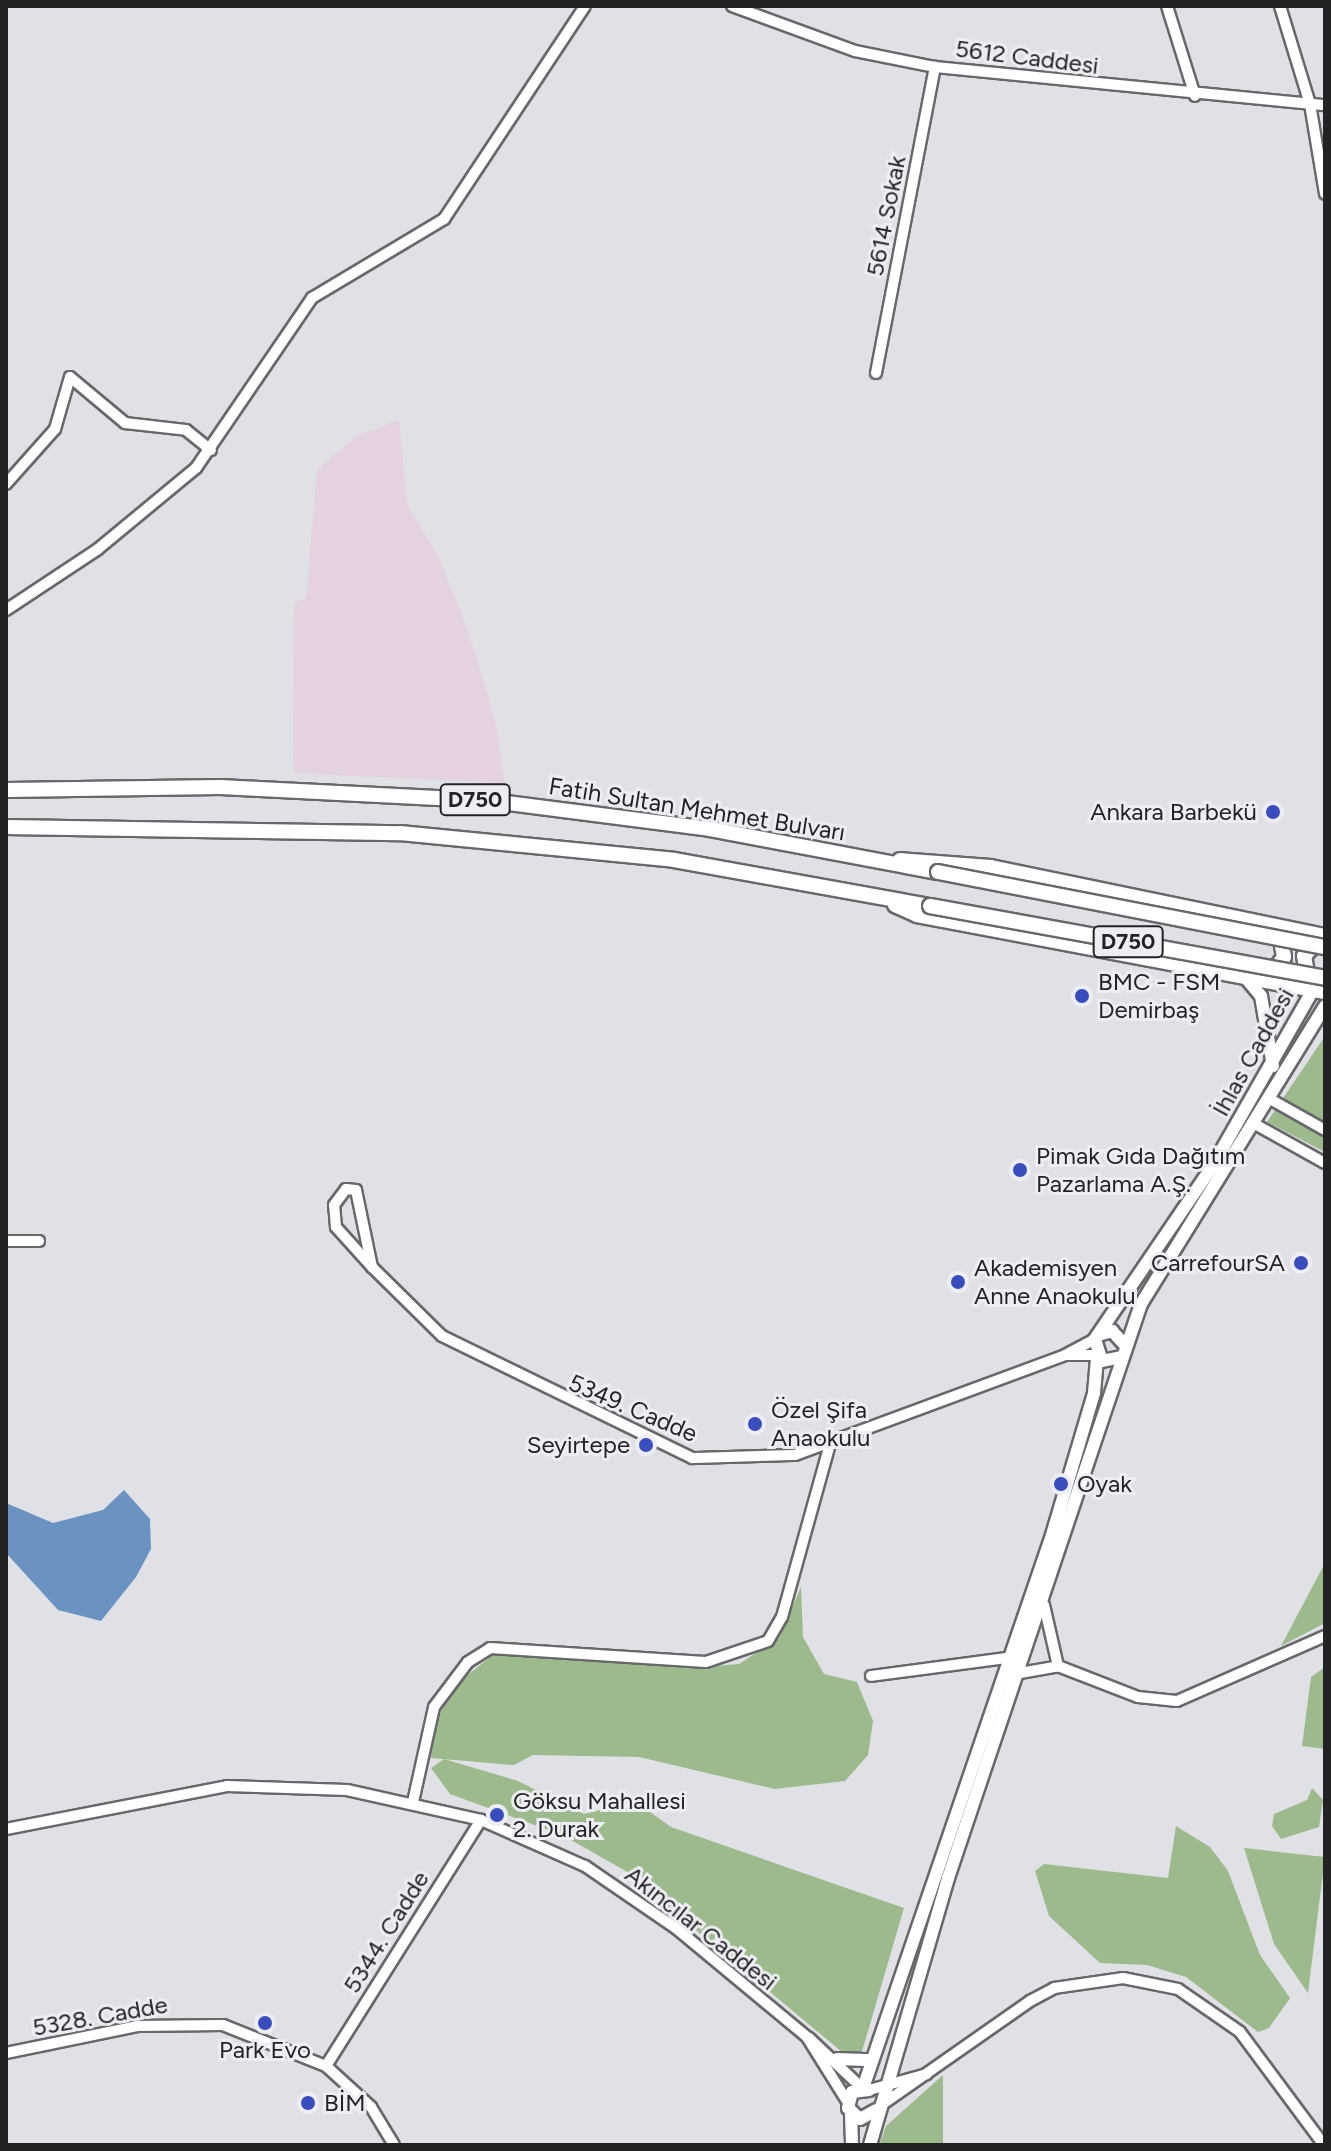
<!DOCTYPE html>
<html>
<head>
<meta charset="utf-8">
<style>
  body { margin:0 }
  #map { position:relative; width:1331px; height:2151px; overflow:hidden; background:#e0e1e6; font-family:Figtree,sans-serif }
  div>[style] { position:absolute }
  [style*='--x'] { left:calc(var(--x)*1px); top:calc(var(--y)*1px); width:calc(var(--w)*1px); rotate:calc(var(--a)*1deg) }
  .industrial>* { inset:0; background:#e4d1e1 }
  .green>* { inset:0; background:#9cba8c }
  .water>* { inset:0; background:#6b93c1 }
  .roads { filter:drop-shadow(2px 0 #67686c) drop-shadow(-2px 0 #67686c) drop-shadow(0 2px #67686c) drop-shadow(0 -2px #67686c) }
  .minor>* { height:10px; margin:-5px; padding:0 5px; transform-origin:5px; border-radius:5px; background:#fff }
  .major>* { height:12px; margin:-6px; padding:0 6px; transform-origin:6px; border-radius:6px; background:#fff }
  .highway>* { height:14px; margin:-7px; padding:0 7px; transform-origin:7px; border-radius:7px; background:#fff }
  .bridges { filter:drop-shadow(2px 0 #67686c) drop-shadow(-2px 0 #67686c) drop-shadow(0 2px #67686c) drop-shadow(0 -2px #67686c) }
  .highway-bridge>* { height:14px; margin:-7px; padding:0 7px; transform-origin:7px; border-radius:7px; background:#fff }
  .dots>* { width:22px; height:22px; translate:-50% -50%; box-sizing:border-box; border:4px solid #edeef3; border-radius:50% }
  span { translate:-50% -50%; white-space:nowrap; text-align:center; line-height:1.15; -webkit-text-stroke:6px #edeef3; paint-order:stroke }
  .shield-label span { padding:2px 6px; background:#edeef3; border:2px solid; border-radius:6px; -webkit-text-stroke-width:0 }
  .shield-label { font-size:22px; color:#232325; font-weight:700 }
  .street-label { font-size:24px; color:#232325 }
  .poi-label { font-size:24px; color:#232325 }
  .right { translate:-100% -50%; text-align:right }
  .left { translate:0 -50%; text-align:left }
  .frame { position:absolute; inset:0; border:8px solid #232325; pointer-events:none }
</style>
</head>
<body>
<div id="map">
  <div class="industrial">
    <i style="clip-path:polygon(399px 420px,407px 505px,438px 556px,468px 631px,495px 719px,505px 783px,293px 773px,294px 602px,306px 599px,317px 470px,358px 435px)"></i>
  </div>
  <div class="green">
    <i style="clip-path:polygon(1325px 1036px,1325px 1152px,1267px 1122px)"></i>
    <i style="clip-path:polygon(1325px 1563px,1325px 1623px,1281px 1646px)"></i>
    <i style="clip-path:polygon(801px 1587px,803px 1637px,824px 1674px,857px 1682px,873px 1721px,868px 1755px,845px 1781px,775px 1789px,639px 1757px,533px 1755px,514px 1765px,431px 1758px,433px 1726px,456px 1684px,498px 1651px,686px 1668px,739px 1664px,779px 1638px)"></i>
    <i style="clip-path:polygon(1325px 1667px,1325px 1749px,1302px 1746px,1311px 1677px)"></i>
    <i style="clip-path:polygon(444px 1759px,518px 1781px,584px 1814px,616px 1806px,650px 1812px,671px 1827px,904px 1908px,861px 2055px,842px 2052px,624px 1870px,562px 1835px,450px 1794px,431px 1768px)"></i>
    <i style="clip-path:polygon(1312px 1788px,1323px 1800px,1319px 1827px,1281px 1839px,1272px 1826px,1274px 1814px,1307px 1800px)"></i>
    <i style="clip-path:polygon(1176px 1826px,1210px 1847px,1228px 1871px,1260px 1955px,1290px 1998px,1269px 2028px,1258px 2032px,1186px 1977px,1147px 1965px,1100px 1963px,1049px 1916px,1035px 1871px,1044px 1864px,1168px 1878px)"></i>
    <i style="clip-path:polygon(1244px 1848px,1325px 1857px,1308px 1993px,1274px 1944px)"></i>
    <i style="clip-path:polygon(943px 2075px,943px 2145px,879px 2145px,886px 2126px)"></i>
  </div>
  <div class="water">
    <i style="clip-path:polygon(124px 1490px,150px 1519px,151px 1549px,136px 1577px,101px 1621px,58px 1610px,6px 1553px,6px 1503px,53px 1523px,103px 1510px)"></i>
  </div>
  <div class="roads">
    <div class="minor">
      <i style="--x:732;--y:6;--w:131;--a:20.1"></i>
      <i style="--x:855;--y:51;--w:82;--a:11.3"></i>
      <i style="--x:935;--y:67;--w:392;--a:5.6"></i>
      <i style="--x:1167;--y:6;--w:94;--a:72.7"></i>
      <i style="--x:1280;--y:6;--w:102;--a:73"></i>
      <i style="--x:1310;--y:104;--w:91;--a:80.5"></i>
      <i style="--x:876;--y:373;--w:312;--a:-79.1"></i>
      <i style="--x:6;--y:484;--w:74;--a:-48.3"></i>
      <i style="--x:55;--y:429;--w:54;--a:-73.9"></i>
      <i style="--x:70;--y:377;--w:72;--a:39.9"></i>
      <i style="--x:125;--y:423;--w:61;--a:6.5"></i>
      <i style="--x:186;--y:430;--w:32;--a:39"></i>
      <i style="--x:6;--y:610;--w:110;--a:-33.5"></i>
      <i style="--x:98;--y:549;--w:127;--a:-39.6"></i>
      <i style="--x:196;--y:468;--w:206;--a:-55.7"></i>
      <i style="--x:312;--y:298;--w:154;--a:-30.9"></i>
      <i style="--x:444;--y:219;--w:255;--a:-56.5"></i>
      <i style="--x:1270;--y:1099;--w:63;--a:29.4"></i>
      <i style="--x:1253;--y:1123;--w:82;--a:29.1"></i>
      <i style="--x:6;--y:1241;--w:33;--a:0"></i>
      <i style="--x:372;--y:1267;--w:54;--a:-132"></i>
      <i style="--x:336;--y:1227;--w:22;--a:-95"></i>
      <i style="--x:334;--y:1205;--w:20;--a:-53"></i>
      <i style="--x:346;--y:1189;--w:10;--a:6"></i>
      <i style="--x:356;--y:1190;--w:79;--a:78.3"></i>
      <i style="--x:372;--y:1267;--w:98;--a:44.6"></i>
      <i style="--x:442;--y:1336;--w:278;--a:26"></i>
      <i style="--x:692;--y:1458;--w:103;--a:-1.7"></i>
      <i style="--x:795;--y:1455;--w:288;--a:-20.3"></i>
      <i style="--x:1065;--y:1355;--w:31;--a:0"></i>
      <i style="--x:1067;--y:1354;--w:32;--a:-28"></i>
      <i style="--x:1044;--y:1605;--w:63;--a:77.1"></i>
      <i style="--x:1020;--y:1673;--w:39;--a:-10"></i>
      <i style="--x:1058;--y:1666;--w:86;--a:21.2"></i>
      <i style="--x:1138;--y:1697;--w:39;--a:6"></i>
      <i style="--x:1177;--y:1701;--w:162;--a:-23.7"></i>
      <i style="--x:871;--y:1676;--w:143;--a:-7.6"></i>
      <i style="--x:413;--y:1802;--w:97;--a:-77.5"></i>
      <i style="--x:434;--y:1707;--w:56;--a:-52.9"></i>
      <i style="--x:468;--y:1662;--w:26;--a:-32"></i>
      <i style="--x:490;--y:1648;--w:216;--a:3.7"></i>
      <i style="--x:706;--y:1662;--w:65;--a:-18.7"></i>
      <i style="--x:768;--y:1641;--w:28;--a:-60"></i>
      <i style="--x:782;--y:1617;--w:180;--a:-74.5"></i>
      <i style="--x:6;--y:1829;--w:225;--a:-11"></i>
      <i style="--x:227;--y:1786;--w:120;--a:1.9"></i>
      <i style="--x:347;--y:1790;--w:137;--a:12.6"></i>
      <i style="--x:481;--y:1820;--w:114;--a:23.9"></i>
      <i style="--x:585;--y:1866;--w:112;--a:34.4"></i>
      <i style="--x:677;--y:1929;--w:169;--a:39.7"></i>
      <i style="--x:807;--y:2037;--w:75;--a:58"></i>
      <i style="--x:809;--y:2038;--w:73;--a:43.3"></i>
      <i style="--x:6;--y:2053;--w:134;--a:-11.6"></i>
      <i style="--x:137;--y:2026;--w:86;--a:-0.7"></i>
      <i style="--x:223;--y:2025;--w:111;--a:21.7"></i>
      <i style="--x:326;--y:2066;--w:61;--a:42.3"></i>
      <i style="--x:371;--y:2107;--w:44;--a:58.8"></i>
      <i style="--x:326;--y:2066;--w:291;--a:-57.8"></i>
      <i style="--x:869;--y:2090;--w:60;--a:-15.4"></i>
      <i style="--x:880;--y:2106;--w:183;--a:-35"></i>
      <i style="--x:1030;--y:2001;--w:27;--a:-28"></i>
      <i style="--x:1054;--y:1988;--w:70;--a:-8.2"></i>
      <i style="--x:1123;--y:1978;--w:56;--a:11.3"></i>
      <i style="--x:1178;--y:1989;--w:75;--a:34.7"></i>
      <i style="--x:1240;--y:2032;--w:141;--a:53.4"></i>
    </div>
    <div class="major">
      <i style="--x:1245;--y:977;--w:25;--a:50"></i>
      <i style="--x:1261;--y:996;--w:71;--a:80.3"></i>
      <i style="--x:1098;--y:1335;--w:15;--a:-16"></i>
      <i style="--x:1112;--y:1331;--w:21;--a:47"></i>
      <i style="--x:1122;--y:1357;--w:20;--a:169"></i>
      <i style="--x:1102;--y:1361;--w:23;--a:-108"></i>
      <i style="--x:1095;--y:1339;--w:208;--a:-55.8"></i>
      <i style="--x:1212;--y:1167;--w:204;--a:-60.3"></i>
      <i style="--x:837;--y:2059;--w:35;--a:2"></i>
      <i style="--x:863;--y:2088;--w:584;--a:-71.13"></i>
      <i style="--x:1052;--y:1535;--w:148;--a:-73.5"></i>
      <i style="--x:1094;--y:1393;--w:36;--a:-85"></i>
      <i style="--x:869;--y:2090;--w:17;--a:173"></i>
      <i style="--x:852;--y:2092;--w:16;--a:104"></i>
      <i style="--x:848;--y:2108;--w:16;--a:43"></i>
      <i style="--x:860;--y:2119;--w:18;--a:-29"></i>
      <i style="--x:851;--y:2115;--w:30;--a:88"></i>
      <i style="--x:870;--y:2145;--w:278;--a:-73.7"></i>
      <i style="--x:948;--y:1878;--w:606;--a:-71.42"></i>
      <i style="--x:1141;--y:1304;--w:350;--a:-58.3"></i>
    </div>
    <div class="highway">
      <i style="--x:6;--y:790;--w:214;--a:-0.8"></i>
      <i style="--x:220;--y:787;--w:272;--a:2.9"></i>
      <i style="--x:492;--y:801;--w:220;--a:7.3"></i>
      <i style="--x:710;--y:829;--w:232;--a:10.7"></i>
      <i style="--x:6;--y:827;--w:394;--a:0.9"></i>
      <i style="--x:400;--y:833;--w:275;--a:5.6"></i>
      <i style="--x:674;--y:860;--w:260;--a:10.2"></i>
      <i style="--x:900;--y:860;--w:91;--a:4.4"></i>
      <i style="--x:991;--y:867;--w:341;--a:11.7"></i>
      <i style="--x:895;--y:905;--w:24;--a:24"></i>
      <i style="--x:917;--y:915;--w:415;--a:10.7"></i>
      <i style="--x:1271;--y:975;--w:22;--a:-54"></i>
      <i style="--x:1284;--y:957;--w:27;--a:-100"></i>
      <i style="--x:1309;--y:984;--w:28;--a:-100"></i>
      <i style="--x:1304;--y:956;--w:25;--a:-47"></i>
    </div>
  </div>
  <div class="bridges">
    <div class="highway-bridge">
      <i style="--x:938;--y:872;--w:394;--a:11"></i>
      <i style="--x:930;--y:906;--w:402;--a:10.3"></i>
    </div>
  </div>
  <div class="dots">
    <i style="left:1273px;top:812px;background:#3a4dbf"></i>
    <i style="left:1082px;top:996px;background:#3a4dbf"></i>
    <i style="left:1020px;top:1170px;background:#3a4dbf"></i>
    <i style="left:1301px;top:1263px;background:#3a4dbf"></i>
    <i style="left:958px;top:1282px;background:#3a4dbf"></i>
    <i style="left:755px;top:1424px;background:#3a4dbf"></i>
    <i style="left:646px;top:1445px;background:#3a4dbf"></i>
    <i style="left:1061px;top:1484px;background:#3a4dbf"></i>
    <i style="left:497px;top:1815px;background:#3a4dbf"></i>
    <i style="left:265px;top:2023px;background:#3a4dbf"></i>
    <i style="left:308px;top:2103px;background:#3a4dbf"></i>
  </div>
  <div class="shield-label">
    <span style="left:475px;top:800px">D750</span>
    <span style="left:1128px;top:942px">D750</span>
  </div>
  <div class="street-label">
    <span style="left:1027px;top:57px;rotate:7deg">5612 Caddesi</span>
    <span style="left:886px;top:216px;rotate:-79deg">5614 Sokak</span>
    <span style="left:697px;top:809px;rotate:9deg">Fatih Sultan Mehmet Bulvarı</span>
    <span style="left:1253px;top:1052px;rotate:-61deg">İhlas Caddesi</span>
    <span style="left:633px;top:1408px;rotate:23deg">5349. Cadde</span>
    <span style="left:701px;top:1928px;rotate:38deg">Akıncılar Caddesi</span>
    <span style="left:386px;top:1932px;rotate:-58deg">5344. Cadde</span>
    <span style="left:100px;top:2016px;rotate:-10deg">5328. Cadde</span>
  </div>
  <div class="poi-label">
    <span class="right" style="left:1257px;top:812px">Ankara Barbekü</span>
    <span class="left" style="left:1098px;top:996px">BMC - FSM<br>Demirbaş</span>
    <span class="left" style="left:1036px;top:1170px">Pimak Gıda Dağıtım<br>Pazarlama A.Ş.</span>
    <span class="right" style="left:1285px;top:1263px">CarrefourSA</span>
    <span class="left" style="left:974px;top:1282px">Akademisyen<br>Anne Anaokulu</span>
    <span class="left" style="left:771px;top:1424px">Özel Şifa<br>Anaokulu</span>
    <span class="right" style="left:630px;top:1445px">Seyirtepe</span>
    <span class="left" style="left:1077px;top:1484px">Oyak</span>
    <span class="left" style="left:513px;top:1815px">Göksu Mahallesi<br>2. Durak</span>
    <span style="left:265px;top:2050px">Park Evo</span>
    <span class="left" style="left:324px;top:2103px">BİM</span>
  </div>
  <div class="frame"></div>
</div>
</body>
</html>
